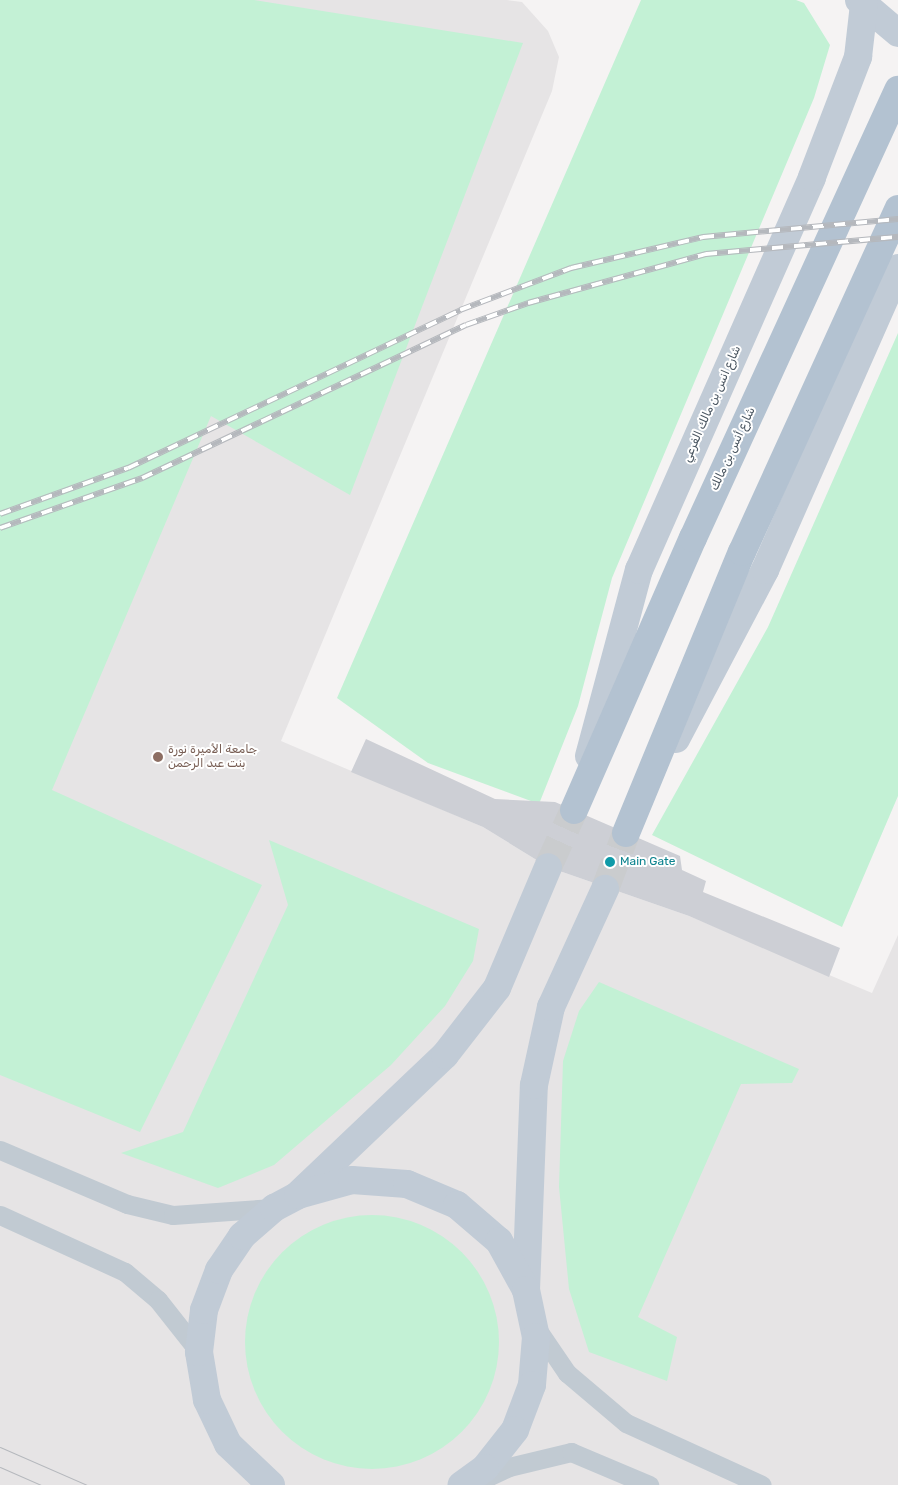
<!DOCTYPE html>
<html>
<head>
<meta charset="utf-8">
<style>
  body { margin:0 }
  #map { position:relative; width:898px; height:1485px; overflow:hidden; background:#f5f3f3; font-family:Rubik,Vazirmatn,sans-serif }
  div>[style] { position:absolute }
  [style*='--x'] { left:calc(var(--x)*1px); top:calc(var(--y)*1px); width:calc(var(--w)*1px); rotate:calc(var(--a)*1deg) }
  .education>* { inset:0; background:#e6e4e5 }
  .green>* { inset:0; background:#c3f1d5 }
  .round { border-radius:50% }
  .building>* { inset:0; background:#cdcfd5 }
  .secondary-tunnel>* { height:28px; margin-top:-14px; transform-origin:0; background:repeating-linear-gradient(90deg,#caccce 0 28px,transparent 0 42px) }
  .minor>* { height:19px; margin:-9.5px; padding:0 9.5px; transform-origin:9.5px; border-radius:9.5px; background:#c1cad2 }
  .secondary>* { height:28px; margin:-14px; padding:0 14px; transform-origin:14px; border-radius:14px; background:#c1cbd6 }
  .primary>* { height:28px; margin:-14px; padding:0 14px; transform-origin:14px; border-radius:14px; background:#b3c2d1 }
  .tram>* { height:1px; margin:-0.5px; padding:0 0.5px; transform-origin:0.5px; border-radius:0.5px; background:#b5b8bd }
  .rail>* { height:5.5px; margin-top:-2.75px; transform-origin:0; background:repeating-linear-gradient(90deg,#fff 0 11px,#b5b8bd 0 22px); box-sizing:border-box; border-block:1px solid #b5b8bd }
  .dots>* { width:14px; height:14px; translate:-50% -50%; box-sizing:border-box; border:2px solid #fff; border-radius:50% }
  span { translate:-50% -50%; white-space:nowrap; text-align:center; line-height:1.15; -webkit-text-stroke:4px #fff; paint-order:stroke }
  .street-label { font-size:12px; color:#4a5661 }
  .education-label { font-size:12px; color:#785e54 }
  .left { translate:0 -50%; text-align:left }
  .culture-label { font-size:12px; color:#0d838f }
</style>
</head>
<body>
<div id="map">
  <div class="education">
    <i style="clip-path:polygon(0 0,507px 0,522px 2px,548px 31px,559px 57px,552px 91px,281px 741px,483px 827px,548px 867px,689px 916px,872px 993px,898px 935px,898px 1485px,0 1485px)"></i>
  </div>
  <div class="green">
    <i style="clip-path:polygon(0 0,254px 0,523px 43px,350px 495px,211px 416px,52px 790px,262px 885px,140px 1132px,0 1075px)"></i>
    <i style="clip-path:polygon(641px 0,796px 0,804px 3px,830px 45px,814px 98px,612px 578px,578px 706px,539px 804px,428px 763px,337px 698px)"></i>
    <i style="clip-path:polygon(898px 333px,898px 796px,842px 927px,652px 835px,768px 627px)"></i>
    <i style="clip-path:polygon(269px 840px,479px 929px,473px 961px,445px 1006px,391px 1065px,274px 1165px,218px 1188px,121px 1153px,183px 1132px,288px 905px)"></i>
    <i style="clip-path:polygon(599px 982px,799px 1069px,792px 1083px,741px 1084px,638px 1317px,677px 1337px,667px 1381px,589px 1352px,569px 1289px,559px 1187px,563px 1061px,579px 1011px)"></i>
    <i class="round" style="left:245px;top:1215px;width:254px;height:254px"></i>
  </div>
  <div class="building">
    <i style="clip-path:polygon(366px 739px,495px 799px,555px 802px,680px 856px,682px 870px,706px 881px,703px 892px,840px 948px,829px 977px,689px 916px,548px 867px,483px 827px,351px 772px)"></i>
  </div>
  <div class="secondary-tunnel">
    <i style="--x:548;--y:867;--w:63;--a:-65.5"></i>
    <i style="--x:605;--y:889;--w:60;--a:-69.4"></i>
  </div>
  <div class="minor">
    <i style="--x:0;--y:1150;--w:138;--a:23"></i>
    <i style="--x:127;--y:1204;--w:47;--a:13.4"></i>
    <i style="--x:173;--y:1215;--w:101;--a:-4"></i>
    <i style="--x:0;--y:1215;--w:137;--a:24.5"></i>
    <i style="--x:125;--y:1272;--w:43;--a:40.3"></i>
    <i style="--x:158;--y:1300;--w:66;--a:51.7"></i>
    <i style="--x:535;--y:1326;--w:57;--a:55.8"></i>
    <i style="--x:567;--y:1373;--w:77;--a:40.3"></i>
    <i style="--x:626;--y:1423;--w:149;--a:24.5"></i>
    <i style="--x:477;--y:1482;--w:35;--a:-25"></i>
    <i style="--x:509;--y:1467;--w:64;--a:-13.6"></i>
    <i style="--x:571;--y:1452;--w:85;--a:22.9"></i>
  </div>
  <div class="secondary">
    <i style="--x:859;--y:0;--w:51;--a:40.2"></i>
    <i style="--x:676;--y:739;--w:191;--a:-62.2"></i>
    <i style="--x:765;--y:570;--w:330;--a:-66.2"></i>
    <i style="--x:589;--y:756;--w:193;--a:-75"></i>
    <i style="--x:639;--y:570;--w:429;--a:-66.2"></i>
    <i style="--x:812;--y:177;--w:129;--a:-69"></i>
    <i style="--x:858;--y:57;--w:53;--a:-83.5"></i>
    <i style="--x:300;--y:1193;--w:200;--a:-43.6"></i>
    <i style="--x:445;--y:1055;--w:85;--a:-52.2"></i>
    <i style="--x:497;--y:988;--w:131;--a:-67.1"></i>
    <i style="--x:526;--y:1290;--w:205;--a:-87.8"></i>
    <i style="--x:534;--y:1085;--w:80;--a:-77.7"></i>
    <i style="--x:551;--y:1007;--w:130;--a:-65.4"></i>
    <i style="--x:271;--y:1485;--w:59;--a:-136.4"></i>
    <i style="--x:228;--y:1444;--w:49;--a:-115.5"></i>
    <i style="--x:207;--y:1400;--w:49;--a:-99.5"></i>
    <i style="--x:199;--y:1352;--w:42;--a:-83.2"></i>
    <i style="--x:204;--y:1310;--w:43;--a:-69.4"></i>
    <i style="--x:219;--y:1270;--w:41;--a:-55.9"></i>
    <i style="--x:242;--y:1236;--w:43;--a:-41.2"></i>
    <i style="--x:274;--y:1208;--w:27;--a:-28"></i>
    <i style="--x:298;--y:1195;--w:56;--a:-15.5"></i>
    <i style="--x:352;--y:1180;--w:55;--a:4.2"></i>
    <i style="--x:407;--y:1184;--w:54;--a:22.8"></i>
    <i style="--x:457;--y:1205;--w:55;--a:40.6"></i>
    <i style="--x:499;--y:1241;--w:56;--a:61.1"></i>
    <i style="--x:526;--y:1290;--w:48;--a:78"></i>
    <i style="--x:536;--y:1337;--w:48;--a:94.8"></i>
    <i style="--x:532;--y:1385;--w:48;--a:110.7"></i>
    <i style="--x:515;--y:1430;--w:48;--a:128.3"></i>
    <i style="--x:485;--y:1468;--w:29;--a:144"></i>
  </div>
  <div class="primary">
    <i style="--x:574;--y:810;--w:297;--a:-66.4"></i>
    <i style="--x:693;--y:538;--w:493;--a:-65.4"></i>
    <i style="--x:626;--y:833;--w:304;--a:-67.6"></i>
    <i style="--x:742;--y:552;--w:377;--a:-65.5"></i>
  </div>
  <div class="tram">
    <i style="--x:0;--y:1447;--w:95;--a:23.6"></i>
    <i style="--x:0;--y:1467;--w:45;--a:23.7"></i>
  </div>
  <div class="rail">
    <i style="--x:0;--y:514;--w:136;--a:-19.8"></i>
    <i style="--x:128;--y:468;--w:368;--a:-25.4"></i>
    <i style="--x:460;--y:310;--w:119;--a:-20.7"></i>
    <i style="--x:571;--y:268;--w:136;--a:-13.2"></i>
    <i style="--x:703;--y:237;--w:196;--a:-5.3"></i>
    <i style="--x:0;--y:528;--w:151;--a:-19.4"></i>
    <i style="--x:142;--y:478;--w:358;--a:-25.3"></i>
    <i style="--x:466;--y:325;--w:66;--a:-19.5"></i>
    <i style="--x:528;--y:303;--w:185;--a:-15.4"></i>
    <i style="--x:706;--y:254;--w:193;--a:-5.1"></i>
  </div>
  <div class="dots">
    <i style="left:158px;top:757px;background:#8d6e63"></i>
    <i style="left:610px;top:862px;background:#0f9aa8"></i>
  </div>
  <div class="street-label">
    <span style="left:712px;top:404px;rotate:-66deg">شارع انس بن مالك الفرعي</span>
    <span style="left:733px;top:449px;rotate:-65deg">شارع أنس بن مالك</span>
  </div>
  <div class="education-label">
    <span class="left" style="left:168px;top:757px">جامعة الأميرة نورة<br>بنت عبد الرحمن</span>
  </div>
  <div class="culture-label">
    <span class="left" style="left:620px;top:862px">Main Gate</span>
  </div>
</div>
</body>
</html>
